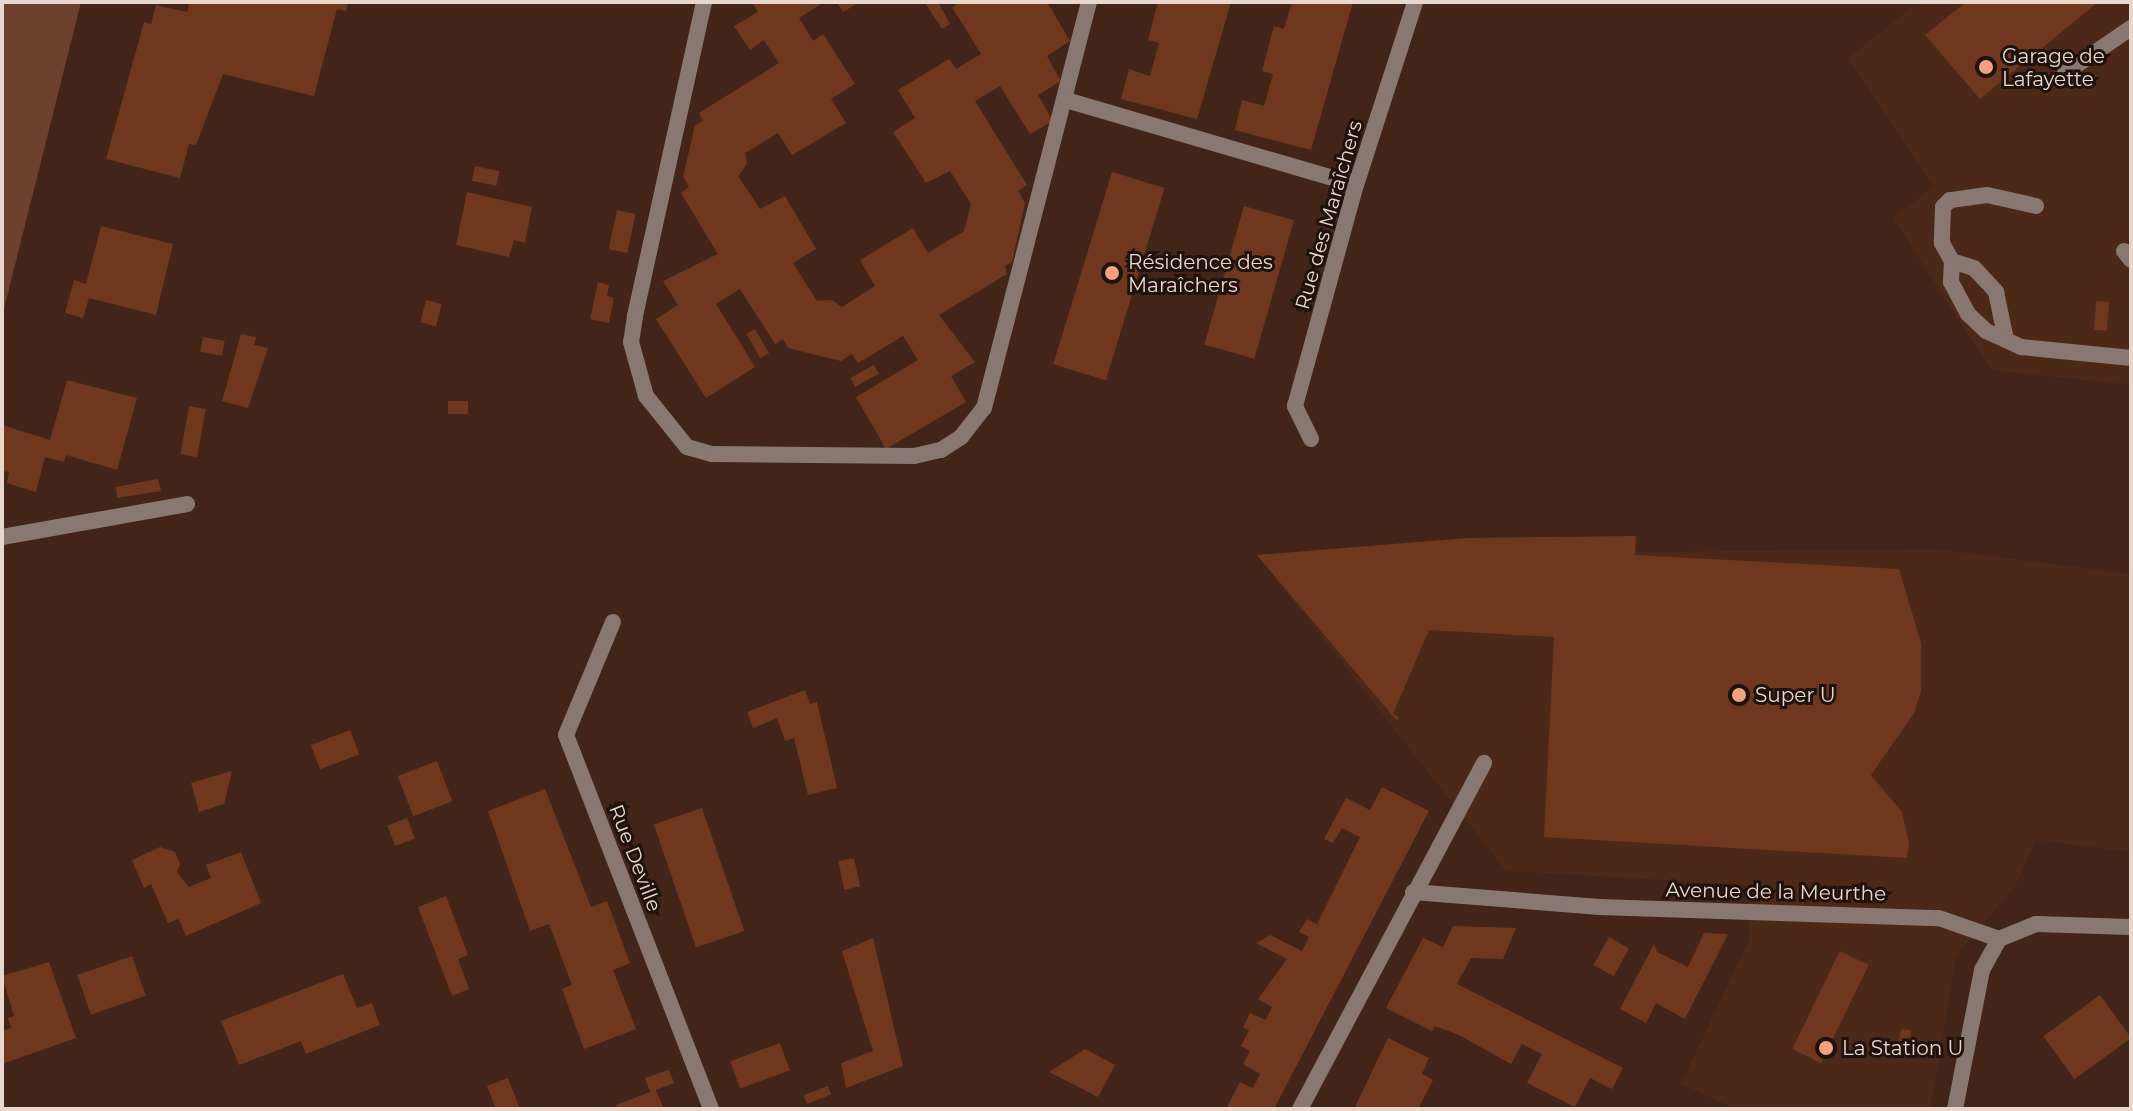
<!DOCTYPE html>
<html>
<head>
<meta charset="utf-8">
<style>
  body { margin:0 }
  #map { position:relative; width:2133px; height:1111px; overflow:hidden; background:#422518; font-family:Montserrat,sans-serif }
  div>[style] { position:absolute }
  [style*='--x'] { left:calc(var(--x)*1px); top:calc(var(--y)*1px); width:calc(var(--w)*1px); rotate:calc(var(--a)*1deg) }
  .built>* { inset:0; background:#4c2818 }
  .green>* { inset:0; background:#6b402d }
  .building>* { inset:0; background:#6f381e; transform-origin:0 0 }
  .lane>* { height:16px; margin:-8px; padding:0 8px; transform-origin:8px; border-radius:8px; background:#887871 }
  .street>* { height:16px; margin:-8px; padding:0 8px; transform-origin:8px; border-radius:8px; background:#887871 }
  .dots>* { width:22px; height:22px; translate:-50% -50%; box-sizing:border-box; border:4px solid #1f120d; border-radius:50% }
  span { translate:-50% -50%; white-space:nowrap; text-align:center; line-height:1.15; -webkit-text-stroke:6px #1f120d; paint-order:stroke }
  .poi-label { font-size:20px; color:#e9d6cd }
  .left { translate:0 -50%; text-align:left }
  .street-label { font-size:20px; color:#e9d6cd }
  .frame { position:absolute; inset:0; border:4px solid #e9d6cd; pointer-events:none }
</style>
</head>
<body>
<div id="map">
  <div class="built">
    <i style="clip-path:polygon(1918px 2px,2131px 2px,2131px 385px,1991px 370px,1893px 218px,1934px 186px,1848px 58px)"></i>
    <i style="clip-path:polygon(1936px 549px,2131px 574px,2131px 852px,2036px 840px,2016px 885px,1956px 956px,1930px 1109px,1736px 1109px,1681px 1084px,1749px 940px,1749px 885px,1506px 871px,1257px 555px)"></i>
  </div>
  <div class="green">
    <i style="clip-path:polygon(2px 2px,81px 2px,2px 317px)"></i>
  </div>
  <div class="building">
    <i style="clip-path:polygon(190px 2px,348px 2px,346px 11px,337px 9px,314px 96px,223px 74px,196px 145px,189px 144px,180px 178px,106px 159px,144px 22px,151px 24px,156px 5px,187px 12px)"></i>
    <i style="clip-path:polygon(752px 2px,824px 2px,799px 18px,813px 41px,823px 34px,855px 84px,831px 99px,846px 123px,792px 155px,778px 133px,745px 153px,747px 164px,738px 176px,760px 209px,785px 196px,816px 249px,793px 263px,817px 301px,832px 300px,842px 307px,875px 286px,860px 260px,913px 228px,928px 253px,964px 231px,971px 204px,950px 171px,926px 183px,893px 132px,915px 118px,898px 90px,949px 59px,956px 69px,981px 54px,952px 7px,961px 2px,1047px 2px,1070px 41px,1047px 56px,1061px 81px,1038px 95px,1053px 121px,1030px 134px,1000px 86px,975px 101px,1027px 185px,1018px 191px,1025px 203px,1012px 262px,1005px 266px,1007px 274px,939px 315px,975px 362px,951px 376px,966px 402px,886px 449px,856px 397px,918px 360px,903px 336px,858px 363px,852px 354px,841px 361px,788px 348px,783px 339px,775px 344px,740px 289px,716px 304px,755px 367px,706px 398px,656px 319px,678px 305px,663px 281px,718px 254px,681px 193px,689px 187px,683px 177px,695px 125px,703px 121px,699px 113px,779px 63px,764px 40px,750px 50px,734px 26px,758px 12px)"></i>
    <i style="clip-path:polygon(837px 2px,860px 2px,843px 12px)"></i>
    <i style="clip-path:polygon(930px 2px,938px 2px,950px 24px,942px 29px,926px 4px)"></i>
    <i style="clip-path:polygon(1158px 2px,1231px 2px,1197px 119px,1121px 99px,1129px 69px,1150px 76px,1159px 43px,1148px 40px)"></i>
    <i style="clip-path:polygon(1292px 2px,1353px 2px,1311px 150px,1235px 130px,1242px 100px,1264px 106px,1273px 74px,1262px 71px,1274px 26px,1284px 29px)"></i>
    <i style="clip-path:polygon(1966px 2px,2098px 2px,1980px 99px,1925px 35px)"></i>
    <i style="left:475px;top:166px;width:25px;height:15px;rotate:12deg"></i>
    <i style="left:1112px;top:172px;width:55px;height:201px;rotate:17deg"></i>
    <i style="clip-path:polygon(467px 192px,532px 207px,525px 243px,514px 240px,509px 257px,456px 245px)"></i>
    <i style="left:1244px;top:206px;width:52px;height:144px;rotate:16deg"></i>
    <i style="left:617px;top:210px;width:19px;height:40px;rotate:12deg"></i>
    <i style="clip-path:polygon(101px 226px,173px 244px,156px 315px,89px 298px,83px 318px,65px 313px,74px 280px,86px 284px)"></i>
    <i style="clip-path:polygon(598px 282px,609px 285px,607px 296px,614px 298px,609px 323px,590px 319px)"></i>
    <i style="left:426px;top:300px;width:16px;height:23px;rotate:14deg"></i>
    <i style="left:2096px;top:301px;width:13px;height:29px;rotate:4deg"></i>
    <i style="left:755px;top:329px;width:28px;height:10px;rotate:60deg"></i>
    <i style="clip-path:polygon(241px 334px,256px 337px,254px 345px,268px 348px,248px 408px,222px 401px)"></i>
    <i style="left:203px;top:337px;width:22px;height:15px;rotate:10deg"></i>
    <i style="left:874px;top:365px;width:10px;height:27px;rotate:61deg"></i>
    <i style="clip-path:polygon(67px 380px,137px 398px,117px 470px,66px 455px,64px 462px,45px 457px,36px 492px,7px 483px,9px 472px,2px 471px,2px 425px,50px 440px)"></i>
    <i style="left:448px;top:401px;width:20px;height:13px"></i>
    <i style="left:189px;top:406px;width:17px;height:49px;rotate:10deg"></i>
    <i style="clip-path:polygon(158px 479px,161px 491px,117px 498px,116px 487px)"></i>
    <i style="clip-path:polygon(1636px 536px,1635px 555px,1899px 569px,1921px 643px,1921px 691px,1914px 713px,1871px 775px,1902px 812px,1909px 843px,1907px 858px,1544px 837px,1554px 637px,1429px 630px,1393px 714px,1399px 717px,1397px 721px,1257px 555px,1467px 538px)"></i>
    <i style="clip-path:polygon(805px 690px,810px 704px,817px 702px,837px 788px,808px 795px,794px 738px,785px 741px,777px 718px,753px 728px,747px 712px)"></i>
    <i style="left:350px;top:730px;width:26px;height:42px;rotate:69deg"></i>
    <i style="left:437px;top:761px;width:43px;height:42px;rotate:69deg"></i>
    <i style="clip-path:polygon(232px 771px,224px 804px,199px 812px,191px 783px)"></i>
    <i style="clip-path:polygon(1382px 787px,1429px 811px,1274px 1109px,1226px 1109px,1240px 1082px,1253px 1088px,1260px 1074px,1243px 1064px,1250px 1051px,1241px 1046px,1249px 1030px,1243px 1027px,1250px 1013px,1266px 1020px,1272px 1007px,1258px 999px,1287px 959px,1256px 943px,1270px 935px,1302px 951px,1309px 937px,1299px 932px,1307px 919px,1317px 924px,1360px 837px,1342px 828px,1333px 843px,1324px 839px,1346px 798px,1370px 810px)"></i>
    <i style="clip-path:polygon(545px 789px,591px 907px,607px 901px,630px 963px,613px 970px,636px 1029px,584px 1049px,562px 989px,572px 985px,549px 924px,530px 931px,488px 811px)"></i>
    <i style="left:702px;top:808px;width:130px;height:51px;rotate:71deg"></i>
    <i style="left:407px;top:818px;width:22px;height:21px;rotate:69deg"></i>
    <i style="clip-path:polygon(160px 847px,175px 852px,180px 864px,177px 872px,189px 887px,211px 878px,206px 865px,241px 852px,261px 903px,186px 936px,179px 919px,168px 923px,151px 884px,144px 888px,132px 860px)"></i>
    <i style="left:854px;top:858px;width:29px;height:16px;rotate:78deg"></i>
    <i style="clip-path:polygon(446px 896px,468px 955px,458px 959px,469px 989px,452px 996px,418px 907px)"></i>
    <i style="clip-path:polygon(1453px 926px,1516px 928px,1503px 959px,1471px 958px,1457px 984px,1623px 1068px,1612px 1089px,1590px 1078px,1575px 1107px,1527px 1083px,1542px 1054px,1522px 1044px,1511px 1064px,1459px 1035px,1435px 1026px,1432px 1031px,1386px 1008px,1423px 938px,1443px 947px)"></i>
    <i style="clip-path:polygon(1704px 933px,1728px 934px,1685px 1019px,1656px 1003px,1646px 1023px,1620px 1009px,1654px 944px,1657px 952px,1688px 967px)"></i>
    <i style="left:1609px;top:937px;width:23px;height:32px;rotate:29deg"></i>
    <i style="clip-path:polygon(873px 938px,903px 1066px,846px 1088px,841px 1063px,873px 1051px,842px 951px)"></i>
    <i style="left:1840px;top:951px;width:32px;height:109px;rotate:26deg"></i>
    <i style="left:132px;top:956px;width:42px;height:58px;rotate:71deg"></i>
    <i style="clip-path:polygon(49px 962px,76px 1038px,2px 1064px,2px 1031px,11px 1028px,8px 1018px,14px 1016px,2px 976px)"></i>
    <i style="clip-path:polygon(343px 974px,357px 1008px,372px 1003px,380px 1025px,306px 1054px,301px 1041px,239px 1065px,221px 1021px)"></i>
    <i style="left:2100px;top:995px;width:53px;height:70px;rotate:54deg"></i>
    <i style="clip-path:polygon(1901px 1029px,1911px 1030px,1909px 1045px,1898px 1044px)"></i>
    <i style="clip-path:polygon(1388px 1038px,1429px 1058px,1422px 1074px,1433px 1080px,1418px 1109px,1354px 1109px)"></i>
    <i style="left:780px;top:1043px;width:29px;height:53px;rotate:70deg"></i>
    <i style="clip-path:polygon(1085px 1049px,1115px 1065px,1098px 1097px,1049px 1072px)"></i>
    <i style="clip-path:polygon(669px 1070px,674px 1083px,656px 1090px,664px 1109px,617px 1109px,616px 1105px,650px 1092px,645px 1078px)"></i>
    <i style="clip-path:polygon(508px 1078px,520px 1109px,496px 1109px,487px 1086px)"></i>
    <i style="left:828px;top:1086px;width:9px;height:26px;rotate:69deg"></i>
  </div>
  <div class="lane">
    <i style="--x:2065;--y:73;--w:80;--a:-34.3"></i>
    <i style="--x:2036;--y:206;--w:50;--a:-167.3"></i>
    <i style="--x:1987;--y:195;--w:37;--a:172"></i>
    <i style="--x:1950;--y:200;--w:10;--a:135"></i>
    <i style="--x:1943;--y:207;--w:36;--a:92"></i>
    <i style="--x:1942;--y:243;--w:21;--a:61"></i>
    <i style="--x:1952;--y:261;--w:23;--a:18"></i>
    <i style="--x:1974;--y:268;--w:33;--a:47"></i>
    <i style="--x:1996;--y:292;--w:49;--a:78.2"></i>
    <i style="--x:2006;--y:340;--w:17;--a:25"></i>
    <i style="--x:2021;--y:347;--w:111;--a:5.7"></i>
    <i style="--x:2124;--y:251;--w:11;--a:52"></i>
    <i style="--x:1952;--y:261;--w:21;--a:93"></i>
    <i style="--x:1951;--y:282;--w:36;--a:62"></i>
    <i style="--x:1968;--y:314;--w:25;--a:43"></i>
    <i style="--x:1986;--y:331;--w:22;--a:24"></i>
  </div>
  <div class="street">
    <i style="--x:704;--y:2;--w:322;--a:102.4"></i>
    <i style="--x:635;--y:317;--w:25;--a:99"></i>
    <i style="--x:631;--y:342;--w:56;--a:74.5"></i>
    <i style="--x:646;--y:396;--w:65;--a:51.2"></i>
    <i style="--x:687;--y:447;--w:26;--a:16"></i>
    <i style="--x:712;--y:454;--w:202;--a:0.6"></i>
    <i style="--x:914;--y:456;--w:28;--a:-13"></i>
    <i style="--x:941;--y:450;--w:24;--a:-33"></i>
    <i style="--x:961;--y:437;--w:37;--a:-52"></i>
    <i style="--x:984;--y:408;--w:419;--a:-75.5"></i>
    <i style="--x:1066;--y:100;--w:302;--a:16.3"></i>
    <i style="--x:1311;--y:439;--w:37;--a:-116"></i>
    <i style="--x:1295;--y:406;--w:229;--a:-74.6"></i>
    <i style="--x:1356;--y:185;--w:192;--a:-72.1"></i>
    <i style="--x:2;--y:537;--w:188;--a:-10.1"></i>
    <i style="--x:613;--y:622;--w:122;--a:112.6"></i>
    <i style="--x:566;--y:735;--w:401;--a:68.8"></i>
    <i style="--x:1413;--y:892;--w:187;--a:4.6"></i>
    <i style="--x:1599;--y:907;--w:340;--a:1.9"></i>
    <i style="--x:1939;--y:918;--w:64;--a:19.3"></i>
    <i style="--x:1300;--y:1109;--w:392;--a:-62"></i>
    <i style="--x:1955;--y:1109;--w:142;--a:-79"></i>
    <i style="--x:1982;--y:970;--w:35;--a:-61"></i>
    <i style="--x:1999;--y:939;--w:40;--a:-22"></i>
    <i style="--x:2036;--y:924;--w:95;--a:1.8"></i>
  </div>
  <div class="dots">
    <i style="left:1986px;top:67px;background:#f1a17d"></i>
    <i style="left:1112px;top:273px;background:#f1a17d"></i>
    <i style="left:1739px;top:695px;background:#f1a17d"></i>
    <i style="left:1826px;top:1048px;background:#f1a17d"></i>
  </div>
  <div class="poi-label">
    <span class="left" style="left:2002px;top:68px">Garage de<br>Lafayette</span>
    <span class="left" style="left:1128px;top:274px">Résidence des<br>Maraîchers</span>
    <span class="left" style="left:1755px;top:695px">Super U</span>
    <span class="left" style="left:1842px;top:1048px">La Station U</span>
  </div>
  <div class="street-label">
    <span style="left:1329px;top:215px;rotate:-74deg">Rue des Maraîchers</span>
    <span style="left:635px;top:858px;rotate:69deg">Rue Deville</span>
    <span style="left:1776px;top:892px;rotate:1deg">Avenue de la Meurthe</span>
  </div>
  <div class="frame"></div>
</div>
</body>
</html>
